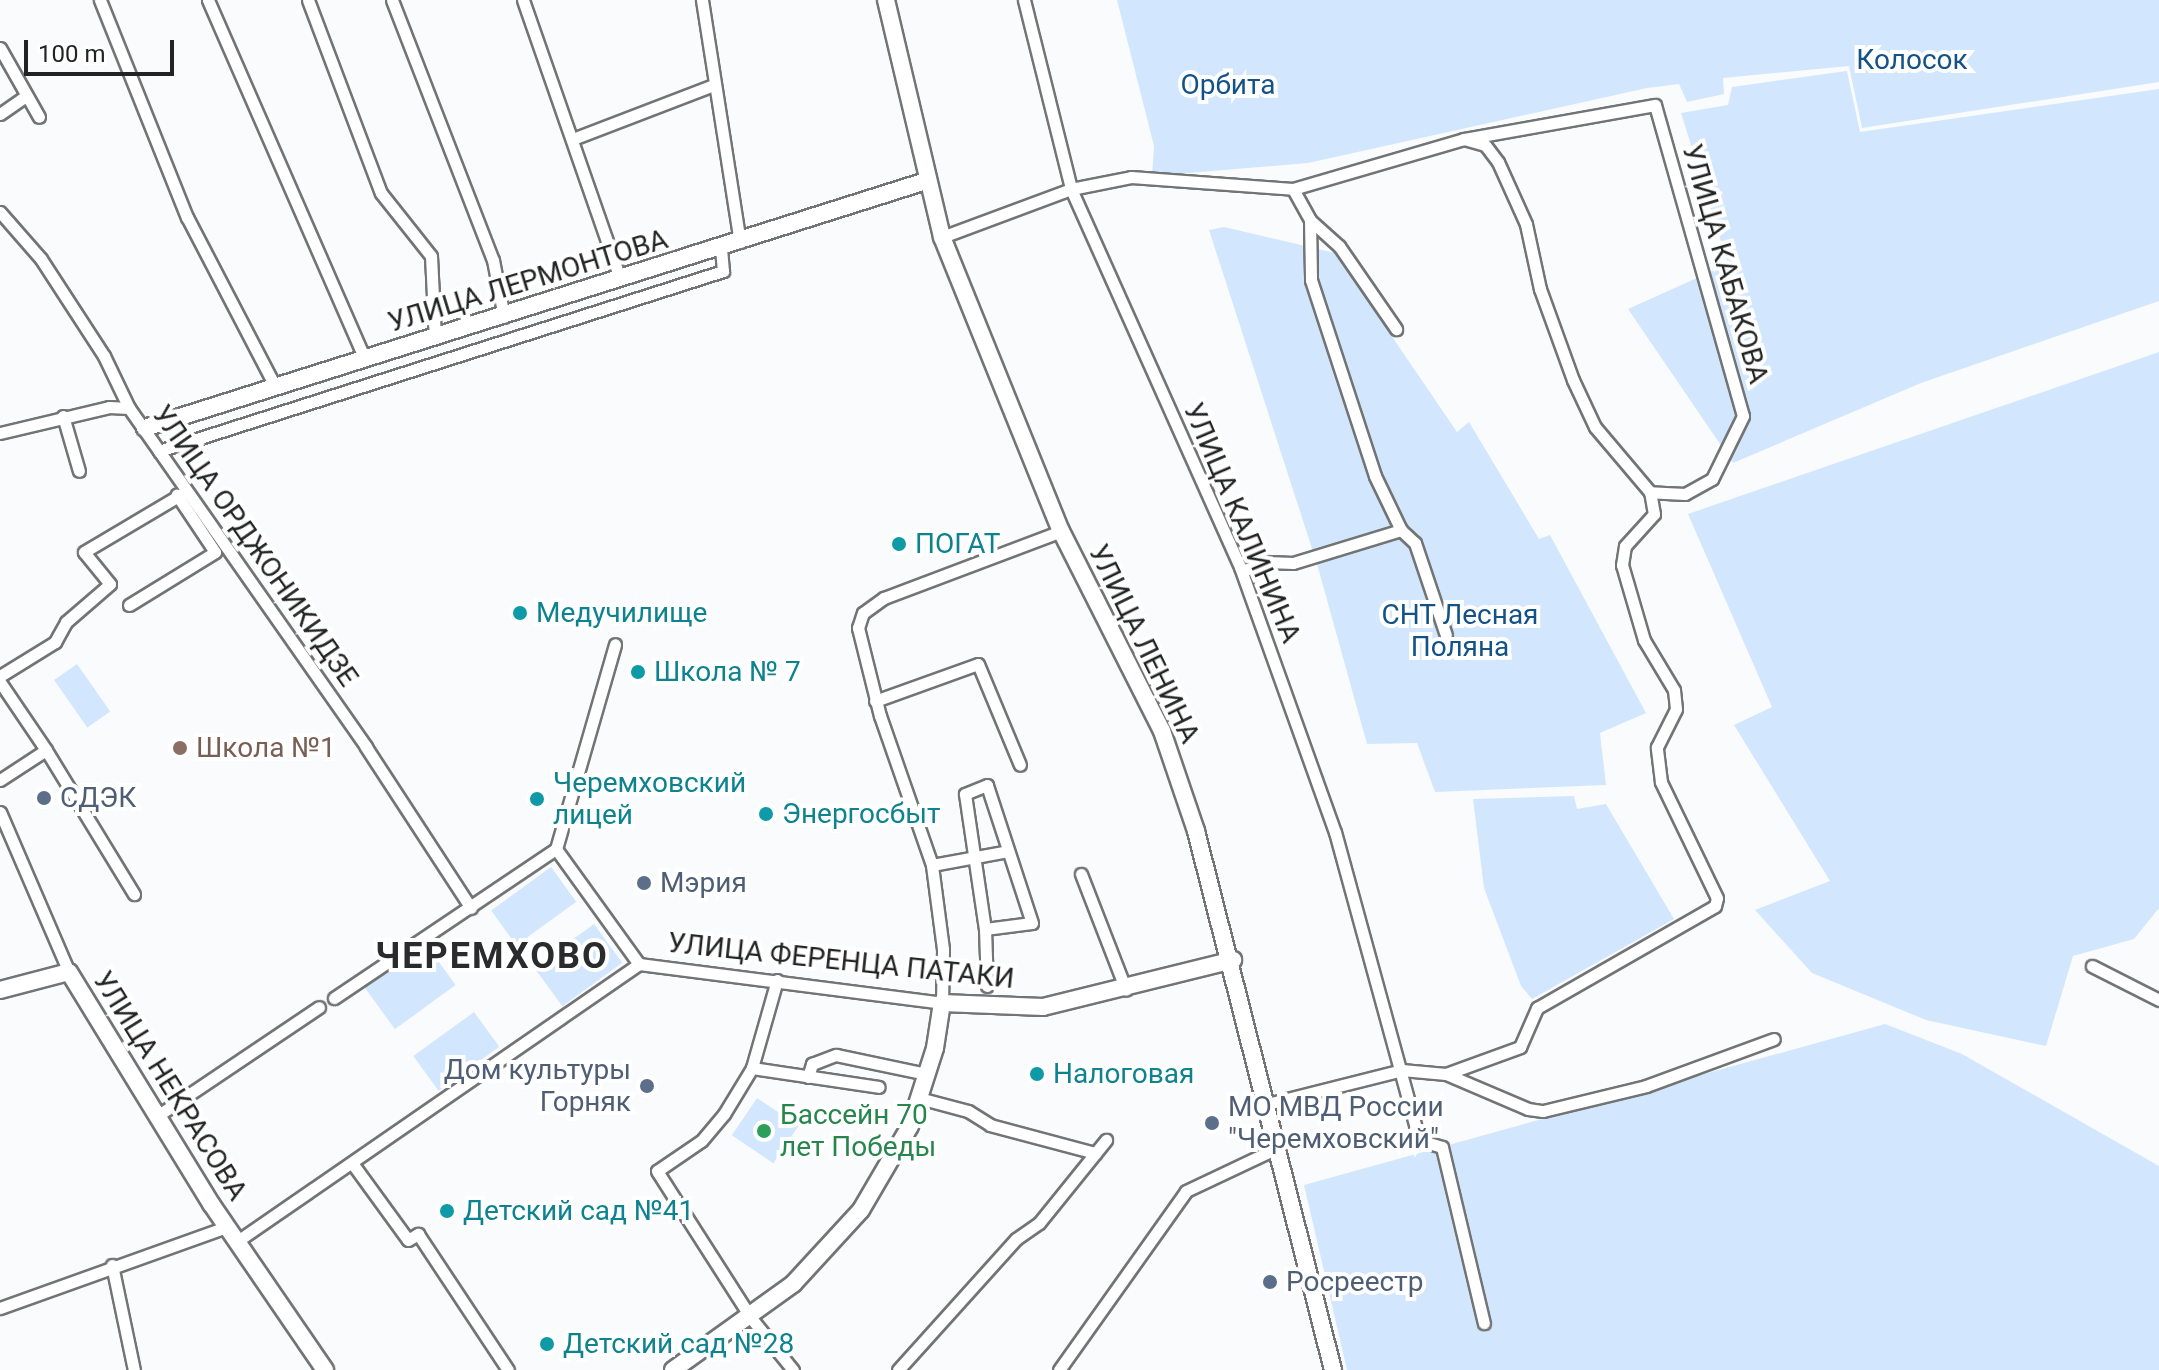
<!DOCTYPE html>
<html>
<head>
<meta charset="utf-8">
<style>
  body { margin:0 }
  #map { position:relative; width:2159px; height:1370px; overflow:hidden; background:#f9fbfd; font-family:Roboto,sans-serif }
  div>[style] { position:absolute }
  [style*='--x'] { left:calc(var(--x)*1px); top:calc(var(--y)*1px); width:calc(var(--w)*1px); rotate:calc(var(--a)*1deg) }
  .green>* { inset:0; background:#d2e7fd; transform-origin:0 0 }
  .roads { filter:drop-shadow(2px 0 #727475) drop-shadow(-2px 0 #727475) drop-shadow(0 2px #727475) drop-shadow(0 -2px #727475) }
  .street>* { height:11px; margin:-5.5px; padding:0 5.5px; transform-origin:5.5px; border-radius:5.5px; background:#fff }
  .secondary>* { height:16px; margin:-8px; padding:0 8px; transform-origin:8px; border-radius:8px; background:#fff }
  .dots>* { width:22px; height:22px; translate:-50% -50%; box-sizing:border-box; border:4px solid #fff; border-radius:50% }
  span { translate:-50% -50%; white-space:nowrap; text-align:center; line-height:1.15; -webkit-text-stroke:8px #fff; paint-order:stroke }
  .park-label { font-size:28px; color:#135288 }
  .street-label { font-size:28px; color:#222323 }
  .culture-label { font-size:28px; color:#0d838f }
  .left { translate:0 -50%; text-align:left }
  .education-label { font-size:28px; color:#785e54 }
  .service-label { font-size:28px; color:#4e5e75 }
  .right { translate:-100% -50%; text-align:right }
  .leisure-label { font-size:28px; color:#27864d }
  .district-label { font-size:36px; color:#292b2c; font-weight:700; letter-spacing:2px }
  .scale { position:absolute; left:24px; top:40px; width:150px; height:36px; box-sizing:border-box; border:4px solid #222323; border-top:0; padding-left:10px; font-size:24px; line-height:28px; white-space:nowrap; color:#222323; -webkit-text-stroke:6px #fff; paint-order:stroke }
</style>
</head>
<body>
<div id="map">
  <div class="green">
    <i style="clip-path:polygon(1117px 0,2159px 0,2159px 82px,1862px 128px,1849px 66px,1723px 78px,1724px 94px,1687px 102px,1679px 84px,1647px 88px,1308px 163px,1152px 176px,1154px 146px)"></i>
    <i style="clip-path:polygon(1847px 71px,1860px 132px,2159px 89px,2159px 301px,1921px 383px,1733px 463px,1628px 309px,1728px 264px,1681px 113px,1728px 105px,1732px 87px)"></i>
    <i style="clip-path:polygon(1224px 227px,1335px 253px,1457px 432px,1469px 422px,1539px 539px,1550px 535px,1646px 713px,1600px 733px,1606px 785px,1435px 792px,1417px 743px,1367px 744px,1317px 564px,1209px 230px)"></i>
    <i style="clip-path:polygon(2159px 352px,2159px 908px,2134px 939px,2073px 956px,2046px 1046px,1926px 1020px,1812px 973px,1755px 910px,1830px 881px,1734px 725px,1772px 707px,1688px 514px)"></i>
    <i style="left:77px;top:664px;width:58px;height:28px;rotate:55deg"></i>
    <i style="clip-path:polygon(1574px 796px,1577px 809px,1606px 804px,1674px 919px,1532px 999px,1521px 986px,1484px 888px,1473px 799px)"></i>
    <i style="left:551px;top:867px;width:43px;height:74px;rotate:54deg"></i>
    <i style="left:594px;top:924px;width:48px;height:74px;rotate:54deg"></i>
    <i style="left:425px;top:943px;width:52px;height:75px;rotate:54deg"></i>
    <i style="left:474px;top:1012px;width:43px;height:75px;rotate:54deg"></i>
    <i style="clip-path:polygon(1885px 1024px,1962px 1054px,2159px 1166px,2159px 1370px,1347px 1370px,1304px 1185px)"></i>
    <i style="left:757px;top:1098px;width:50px;height:45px;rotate:34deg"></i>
  </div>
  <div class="roads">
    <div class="street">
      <i style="--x:100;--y:0;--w:234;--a:68.2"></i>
      <i style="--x:187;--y:217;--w:191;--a:62.5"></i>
      <i style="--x:208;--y:0;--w:392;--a:66.4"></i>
      <i style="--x:308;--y:0;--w:206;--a:69.3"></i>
      <i style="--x:381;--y:193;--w:80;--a:51.6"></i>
      <i style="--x:431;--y:256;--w:82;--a:87.2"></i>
      <i style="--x:392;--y:0;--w:279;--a:68.8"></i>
      <i style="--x:493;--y:260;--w:58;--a:79.1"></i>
      <i style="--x:523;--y:0;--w:294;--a:70.8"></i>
      <i style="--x:702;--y:0;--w:245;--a:81.1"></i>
      <i style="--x:1024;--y:0;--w:195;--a:76"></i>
      <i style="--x:1071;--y:189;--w:414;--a:65.9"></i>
      <i style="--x:1240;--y:567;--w:282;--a:70.3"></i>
      <i style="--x:1335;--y:832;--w:319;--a:74.7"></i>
      <i style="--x:1419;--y:1140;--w:24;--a:17"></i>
      <i style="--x:1442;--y:1147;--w:181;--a:76.6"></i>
      <i style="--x:0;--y:48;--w:79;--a:60.5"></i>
      <i style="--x:0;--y:114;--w:32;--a:-35"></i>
      <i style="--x:573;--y:139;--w:151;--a:-21"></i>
      <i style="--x:1293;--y:189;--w:35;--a:61"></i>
      <i style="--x:1310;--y:220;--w:39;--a:42"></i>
      <i style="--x:1339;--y:246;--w:101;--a:55.5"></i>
      <i style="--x:0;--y:212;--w:62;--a:48.9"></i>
      <i style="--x:41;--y:259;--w:116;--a:57"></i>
      <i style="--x:104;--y:356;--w:58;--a:64.3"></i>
      <i style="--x:129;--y:408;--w:414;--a:55"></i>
      <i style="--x:366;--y:747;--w:192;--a:56.9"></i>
      <i style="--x:1310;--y:220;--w:60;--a:89"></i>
      <i style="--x:1311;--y:280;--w:206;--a:71.9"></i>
      <i style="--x:1375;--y:476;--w:60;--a:64.3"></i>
      <i style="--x:942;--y:237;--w:138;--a:-20.4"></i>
      <i style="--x:1071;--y:189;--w:61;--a:-11.3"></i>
      <i style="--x:1131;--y:177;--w:162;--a:4.2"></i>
      <i style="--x:1293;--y:189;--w:178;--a:-16.3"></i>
      <i style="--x:1464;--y:139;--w:194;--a:-10.1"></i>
      <i style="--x:1655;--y:105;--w:323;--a:74.2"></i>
      <i style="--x:1743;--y:416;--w:70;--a:116.2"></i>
      <i style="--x:1712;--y:479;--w:31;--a:151"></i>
      <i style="--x:1685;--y:494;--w:35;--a:-177"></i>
      <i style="--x:63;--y:416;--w:57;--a:73.8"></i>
      <i style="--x:0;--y:433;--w:112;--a:-13.4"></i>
      <i style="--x:109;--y:407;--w:20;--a:3"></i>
      <i style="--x:159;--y:451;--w:592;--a:-17.7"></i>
      <i style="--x:723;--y:271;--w:23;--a:-95"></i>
      <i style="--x:1242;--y:571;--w:27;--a:-20"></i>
      <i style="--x:1267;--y:562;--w:26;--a:2"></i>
      <i style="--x:1293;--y:563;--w:113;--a:-17"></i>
      <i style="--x:1401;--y:530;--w:19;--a:43"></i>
      <i style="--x:1415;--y:543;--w:97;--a:71.4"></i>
      <i style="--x:129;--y:605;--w:101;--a:-31.6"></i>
      <i style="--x:215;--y:552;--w:69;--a:-123.7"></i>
      <i style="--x:0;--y:676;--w:65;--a:-31.7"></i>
      <i style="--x:55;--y:642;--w:23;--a:-61"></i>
      <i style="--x:66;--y:622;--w:58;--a:-40.8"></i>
      <i style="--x:110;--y:584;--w:41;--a:-129.1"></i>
      <i style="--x:84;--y:552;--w:117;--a:-30.7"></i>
      <i style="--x:0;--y:682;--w:82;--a:55.9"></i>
      <i style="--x:875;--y:701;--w:109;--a:-19.8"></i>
      <i style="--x:978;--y:664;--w:109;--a:67.4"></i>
      <i style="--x:0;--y:780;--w:55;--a:-33.1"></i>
      <i style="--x:46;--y:750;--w:169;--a:58.6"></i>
      <i style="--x:0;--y:812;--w:174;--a:66.7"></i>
      <i style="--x:556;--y:849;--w:213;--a:-73.9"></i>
      <i style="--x:556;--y:849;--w:142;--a:54.2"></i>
      <i style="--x:932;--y:865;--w:77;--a:-10.4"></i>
      <i style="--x:1081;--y:874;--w:124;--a:68.8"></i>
      <i style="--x:985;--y:929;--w:47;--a:-7.3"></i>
      <i style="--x:1032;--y:923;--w:145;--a:-108.1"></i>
      <i style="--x:987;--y:785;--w:24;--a:158"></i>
      <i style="--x:965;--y:794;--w:136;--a:81.6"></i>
      <i style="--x:985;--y:929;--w:57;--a:88"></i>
      <i style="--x:2092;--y:966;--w:75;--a:26.9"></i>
      <i style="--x:777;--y:980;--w:91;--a:105.9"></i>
      <i style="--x:752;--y:1068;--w:54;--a:121.3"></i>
      <i style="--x:724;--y:1114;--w:35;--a:130"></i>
      <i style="--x:701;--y:1141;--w:53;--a:145.7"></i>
      <i style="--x:657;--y:1171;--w:174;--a:57.4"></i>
      <i style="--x:751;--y:1318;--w:67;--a:51.1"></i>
      <i style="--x:334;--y:998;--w:267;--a:-33.9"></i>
      <i style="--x:752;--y:1068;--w:128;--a:8.5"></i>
      <i style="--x:1446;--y:1074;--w:89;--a:23.1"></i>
      <i style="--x:1528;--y:1109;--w:15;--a:8"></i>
      <i style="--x:1543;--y:1111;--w:106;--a:-13.6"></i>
      <i style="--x:1646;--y:1086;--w:136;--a:-20.2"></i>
      <i style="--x:808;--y:1077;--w:14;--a:-73"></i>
      <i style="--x:812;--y:1064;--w:26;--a:-21"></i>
      <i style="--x:836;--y:1055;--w:93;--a:11.8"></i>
      <i style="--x:919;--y:1098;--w:51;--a:14.9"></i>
      <i style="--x:968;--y:1111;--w:26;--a:32"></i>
      <i style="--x:990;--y:1125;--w:109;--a:14.9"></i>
      <i style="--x:1267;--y:1104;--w:139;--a:-14.1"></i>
      <i style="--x:1402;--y:1070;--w:44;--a:5.2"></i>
      <i style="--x:1446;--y:1074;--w:79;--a:-20"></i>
      <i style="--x:1520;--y:1047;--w:43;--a:-66.4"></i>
      <i style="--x:1537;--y:1008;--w:205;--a:-29.8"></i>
      <i style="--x:1715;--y:906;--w:8;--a:-76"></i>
      <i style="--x:1717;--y:898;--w:129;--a:-115.8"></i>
      <i style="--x:1661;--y:782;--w:35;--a:-97"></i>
      <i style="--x:1657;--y:747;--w:42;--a:-63.4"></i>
      <i style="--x:1676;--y:709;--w:19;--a:-96"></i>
      <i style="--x:1674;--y:690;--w:58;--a:-121"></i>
      <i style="--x:1644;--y:640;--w:78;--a:-106.3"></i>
      <i style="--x:1622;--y:565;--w:19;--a:-81"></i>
      <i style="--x:1625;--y:546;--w:43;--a:-47.8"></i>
      <i style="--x:1654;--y:514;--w:22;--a:-100"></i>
      <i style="--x:1650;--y:492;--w:85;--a:-130.2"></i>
      <i style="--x:1595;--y:427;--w:52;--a:-115.1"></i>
      <i style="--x:1573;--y:380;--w:97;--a:-109.9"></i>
      <i style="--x:1540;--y:289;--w:66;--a:-102.2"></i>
      <i style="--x:1526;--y:224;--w:68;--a:-114.3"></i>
      <i style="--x:1498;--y:162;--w:21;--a:-127"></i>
      <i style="--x:1485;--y:145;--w:22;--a:-164"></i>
      <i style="--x:157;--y:1116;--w:195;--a:-33.9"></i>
      <i style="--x:352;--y:1163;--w:95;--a:54"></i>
      <i style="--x:408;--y:1240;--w:12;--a:-31"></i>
      <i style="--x:418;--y:1234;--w:163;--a:56.5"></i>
      <i style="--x:236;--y:1242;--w:490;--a:-34.6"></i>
      <i style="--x:639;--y:964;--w:305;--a:7.3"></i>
      <i style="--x:942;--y:1003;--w:54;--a:-88.9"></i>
      <i style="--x:943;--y:949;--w:85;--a:-97.5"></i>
      <i style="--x:932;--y:865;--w:158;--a:-109.2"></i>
      <i style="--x:880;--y:716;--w:91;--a:-104"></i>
      <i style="--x:858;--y:628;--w:16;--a:-72"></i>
      <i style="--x:863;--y:613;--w:26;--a:-36"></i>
      <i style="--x:884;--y:598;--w:189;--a:-20.7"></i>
      <i style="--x:112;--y:1265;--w:107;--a:78.2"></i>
      <i style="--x:0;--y:1308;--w:240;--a:-19.7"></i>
      <i style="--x:898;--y:1370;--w:176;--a:-48"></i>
      <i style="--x:1016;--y:1239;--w:28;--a:-35"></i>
      <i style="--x:1039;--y:1223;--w:107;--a:-51.1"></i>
      <i style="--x:1059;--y:1370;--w:219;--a:-54.6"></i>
      <i style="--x:1186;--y:1191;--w:101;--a:-25.3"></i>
    </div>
    <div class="secondary">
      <i style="--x:886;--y:0;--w:244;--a:76.7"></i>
      <i style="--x:942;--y:237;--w:317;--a:68"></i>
      <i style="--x:1061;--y:531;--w:224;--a:63.2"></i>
      <i style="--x:1162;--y:731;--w:106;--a:71.2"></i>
      <i style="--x:1196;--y:831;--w:556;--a:75.74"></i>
      <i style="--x:145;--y:428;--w:819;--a:-17.55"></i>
      <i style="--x:0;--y:990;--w:71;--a:-14.6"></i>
      <i style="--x:69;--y:972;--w:273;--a:58.5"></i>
      <i style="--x:212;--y:1205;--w:200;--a:55.6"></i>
      <i style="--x:673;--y:1370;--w:148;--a:-35.6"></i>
      <i style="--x:793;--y:1284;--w:100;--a:-47.4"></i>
      <i style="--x:861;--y:1210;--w:97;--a:-59.7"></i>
      <i style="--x:910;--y:1126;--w:82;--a:-72.2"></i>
      <i style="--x:935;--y:1048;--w:46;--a:-81.2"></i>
      <i style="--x:942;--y:1003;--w:101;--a:2.3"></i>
      <i style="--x:1043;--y:1007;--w:196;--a:-13.9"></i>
    </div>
  </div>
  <div class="dots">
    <i style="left:899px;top:544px;background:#0f9aa8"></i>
    <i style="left:520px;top:613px;background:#0f9aa8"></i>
    <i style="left:638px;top:672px;background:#0f9aa8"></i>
    <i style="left:180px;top:748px;background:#8d6e63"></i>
    <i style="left:44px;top:798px;background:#5c6f8a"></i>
    <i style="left:537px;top:799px;background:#0f9aa8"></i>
    <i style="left:766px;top:814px;background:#0f9aa8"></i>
    <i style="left:644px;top:883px;background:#5c6f8a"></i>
    <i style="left:1037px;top:1074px;background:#0f9aa8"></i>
    <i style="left:647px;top:1086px;background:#5c6f8a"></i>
    <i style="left:1212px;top:1123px;background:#5c6f8a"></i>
    <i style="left:764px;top:1131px;background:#2e9e5b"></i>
    <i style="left:447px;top:1211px;background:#0f9aa8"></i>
    <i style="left:1270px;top:1282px;background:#5c6f8a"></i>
    <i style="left:547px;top:1344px;background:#0f9aa8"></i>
  </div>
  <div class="park-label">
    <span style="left:1912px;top:60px">Колосок</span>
    <span style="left:1228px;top:85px">Орбита</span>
    <span style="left:1460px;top:631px">СНТ Лесная<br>Поляна</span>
  </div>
  <div class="street-label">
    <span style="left:1725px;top:264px;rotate:74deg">УЛИЦА КАБАКОВА</span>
    <span style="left:528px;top:281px;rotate:-17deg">УЛИЦА ЛЕРМОНТОВА</span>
    <span style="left:1242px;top:523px;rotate:67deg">УЛИЦА КАЛИНИНА</span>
    <span style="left:255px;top:546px;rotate:55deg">УЛИЦА ОРДЖОНИКИДЗЕ</span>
    <span style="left:1144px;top:644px;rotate:64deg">УЛИЦА ЛЕНИНА</span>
    <span style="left:841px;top:961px;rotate:6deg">УЛИЦА ФЕРЕНЦА ПАТАКИ</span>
    <span style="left:170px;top:1086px;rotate:58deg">УЛИЦА НЕКРАСОВА</span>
  </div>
  <div class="culture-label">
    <span class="left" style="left:915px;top:544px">ПОГАТ</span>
    <span class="left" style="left:536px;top:613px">Медучилище</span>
    <span class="left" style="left:654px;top:672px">Школа № 7</span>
    <span class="left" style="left:553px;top:799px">Черемховский<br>лицей</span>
    <span class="left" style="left:782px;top:814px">Энергосбыт</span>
    <span class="left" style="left:1053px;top:1074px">Налоговая</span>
    <span class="left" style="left:463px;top:1211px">Детский сад №41</span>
    <span class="left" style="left:563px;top:1344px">Детский сад №28</span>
  </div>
  <div class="education-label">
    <span class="left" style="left:196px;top:748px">Школа №1</span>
  </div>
  <div class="service-label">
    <span class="left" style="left:60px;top:798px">СДЭК</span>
    <span class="left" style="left:660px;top:883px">Мэрия</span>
    <span class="right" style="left:631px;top:1086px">Дом культуры<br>Горняк</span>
    <span class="left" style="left:1228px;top:1123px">МО МВД России<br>"Черемховский"</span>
    <span class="left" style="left:1286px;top:1282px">Росреестр</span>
  </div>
  <div class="leisure-label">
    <span class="left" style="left:780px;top:1131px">Бассейн 70<br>лет Победы</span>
  </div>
  <div class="district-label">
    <span style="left:492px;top:957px">ЧЕРЕМХОВО</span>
  </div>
  <div class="scale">100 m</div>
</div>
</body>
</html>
